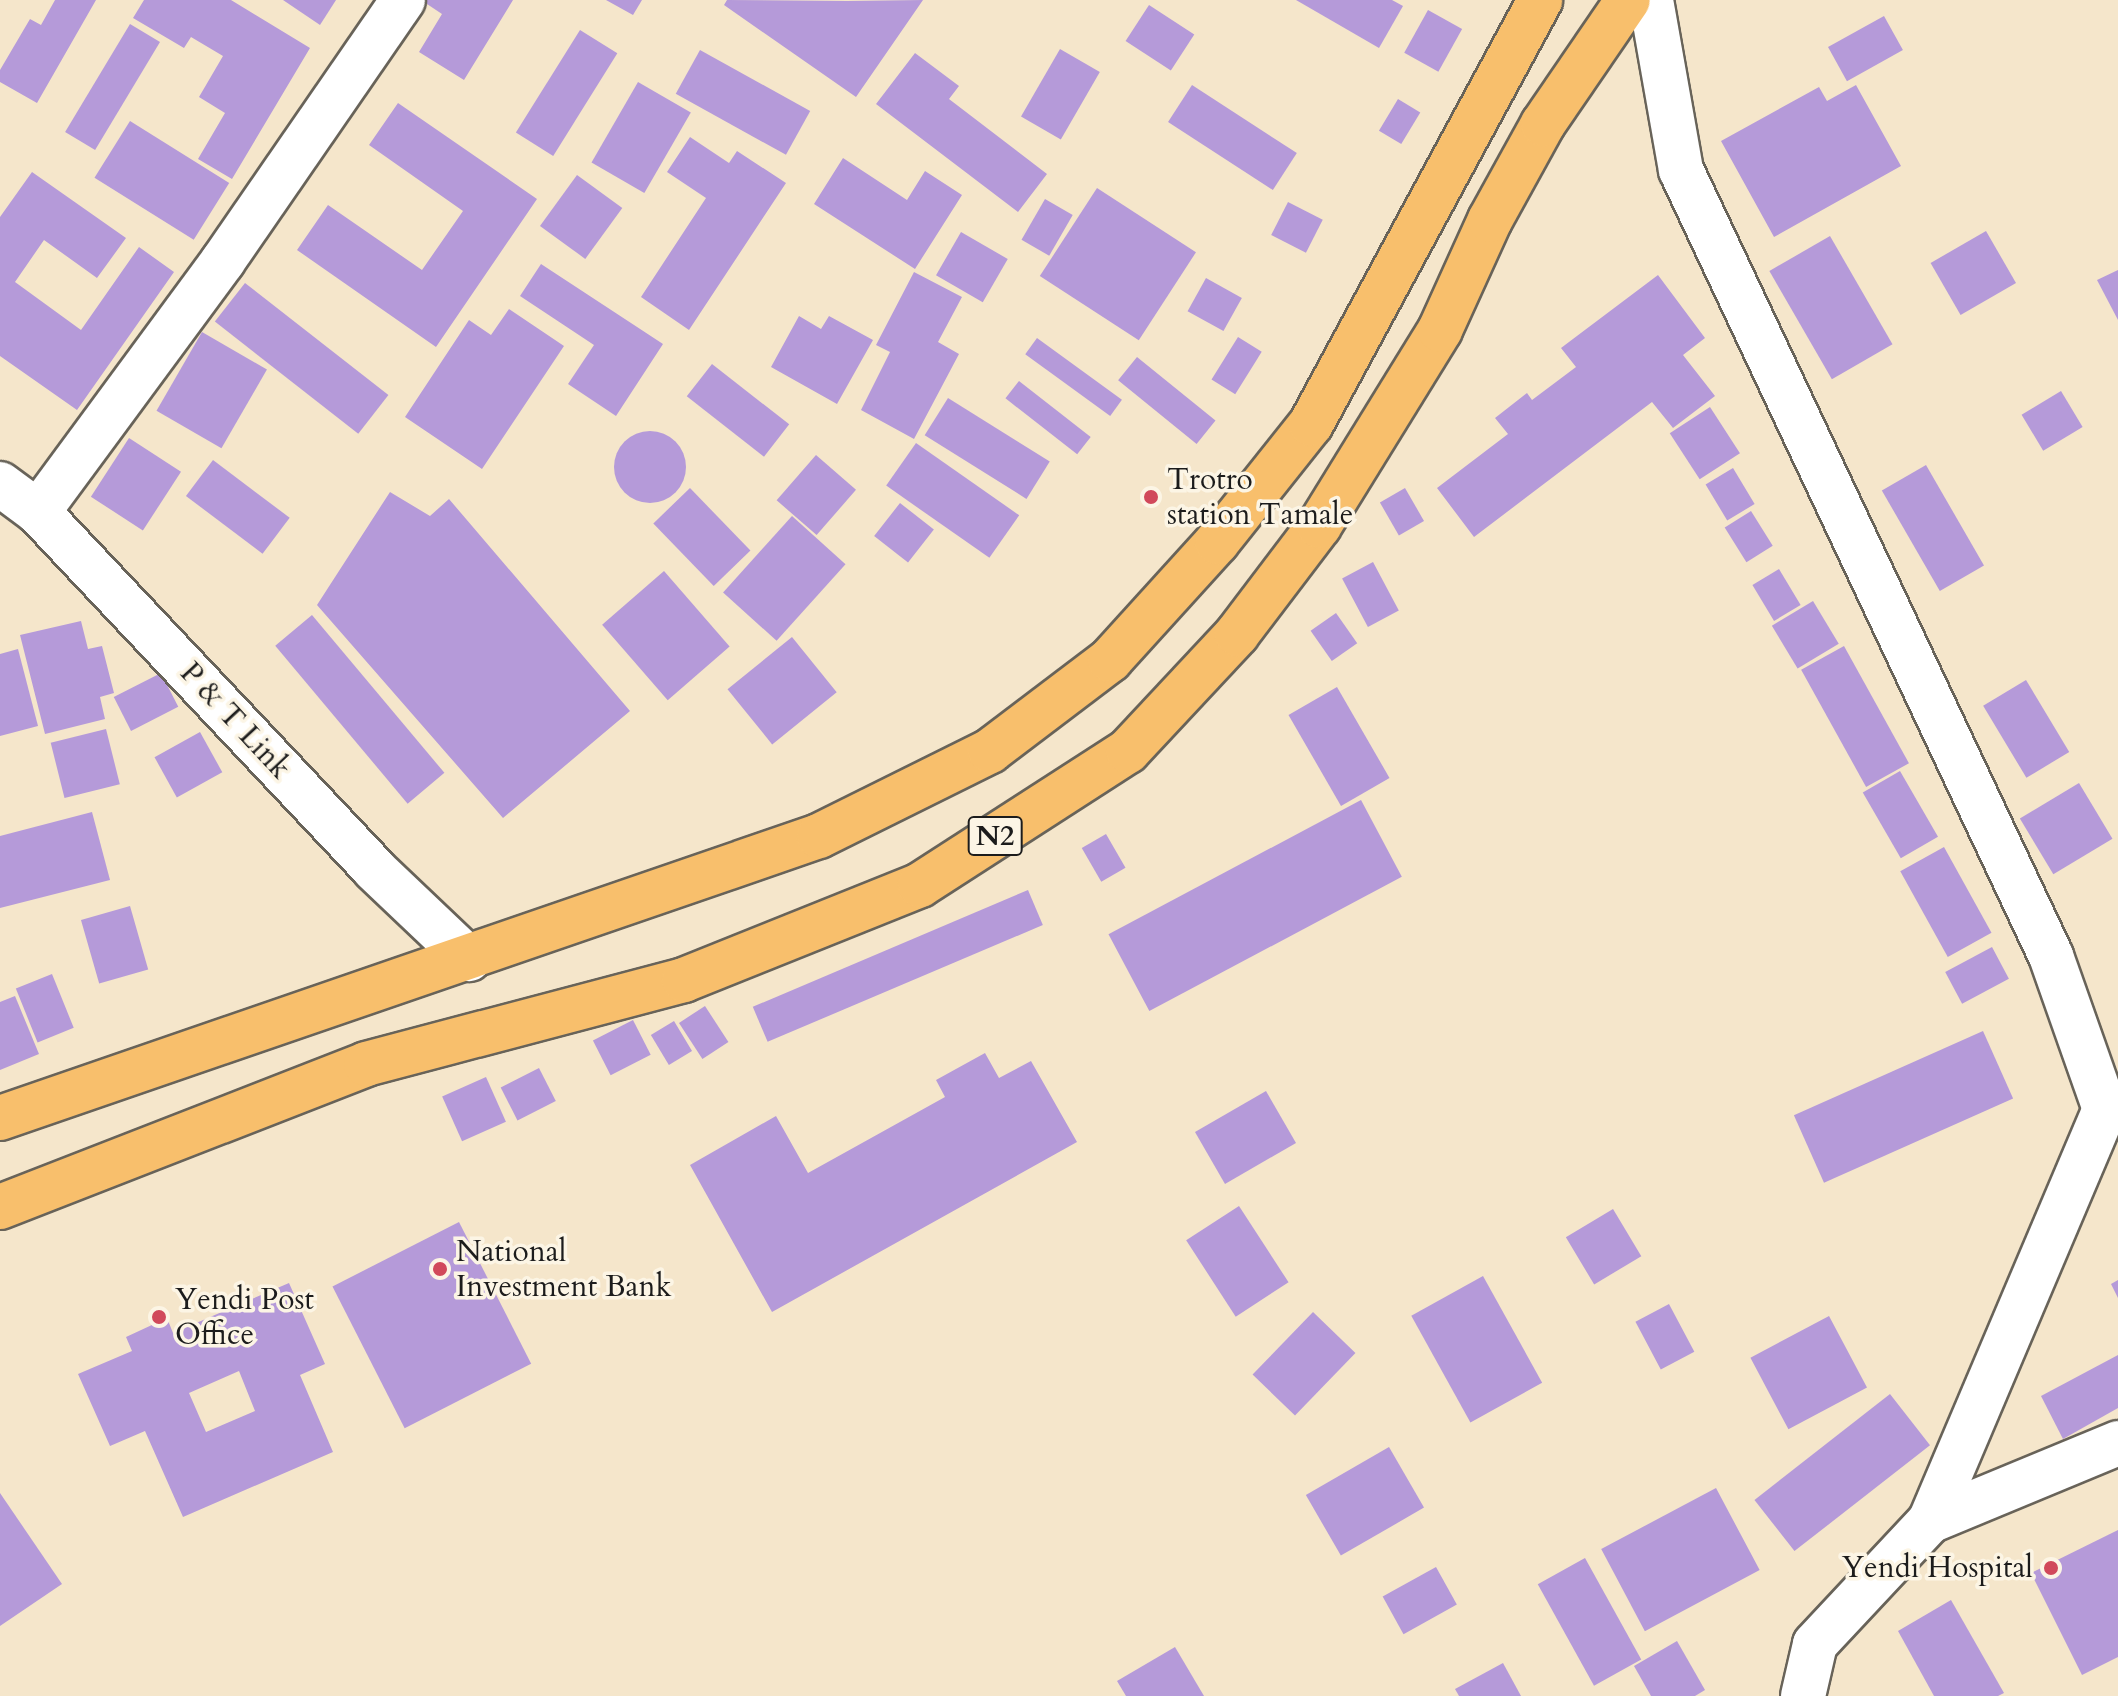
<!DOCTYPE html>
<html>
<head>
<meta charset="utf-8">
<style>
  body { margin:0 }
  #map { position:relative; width:2118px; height:1696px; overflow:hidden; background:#f5e6cb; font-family:Cardo,serif }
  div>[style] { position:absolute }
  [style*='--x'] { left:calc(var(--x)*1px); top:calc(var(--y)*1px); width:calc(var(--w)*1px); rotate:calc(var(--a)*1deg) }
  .building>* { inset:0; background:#b59ad9; transform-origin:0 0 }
  .round { border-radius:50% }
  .roads { filter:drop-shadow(2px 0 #686359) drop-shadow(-2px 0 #686359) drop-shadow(0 2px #686359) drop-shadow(0 -2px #686359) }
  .minor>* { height:44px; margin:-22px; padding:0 22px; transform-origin:22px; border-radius:22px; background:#fff }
  .highway>* { height:44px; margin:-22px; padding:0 22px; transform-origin:22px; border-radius:22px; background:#f8bf6c }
  .dots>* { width:22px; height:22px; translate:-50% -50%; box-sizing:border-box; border:4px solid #fcf5e5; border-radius:50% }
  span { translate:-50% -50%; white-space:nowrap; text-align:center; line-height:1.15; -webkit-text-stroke:7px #fcf5e5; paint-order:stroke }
  .shield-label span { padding:2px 6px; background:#fcf5e5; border:2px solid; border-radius:6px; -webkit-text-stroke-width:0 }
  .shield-label { font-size:28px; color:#1c1c1c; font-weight:700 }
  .poi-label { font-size:30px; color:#1c1c1c }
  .left { translate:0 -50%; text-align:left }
  .right { translate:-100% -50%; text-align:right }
  .street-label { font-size:30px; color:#1c1c1c }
</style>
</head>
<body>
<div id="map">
  <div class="building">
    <i style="clip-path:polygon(55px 0,96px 0,37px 103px,0 82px,0 70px,30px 19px,41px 25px)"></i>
    <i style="clip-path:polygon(144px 0,231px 0,310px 48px,232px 179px,198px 159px,225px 113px,199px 97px,223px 56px,191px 37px,184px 48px,133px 18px)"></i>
    <i style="clip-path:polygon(283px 0,336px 0,320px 25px)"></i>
    <i style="clip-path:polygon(421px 0,513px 0,464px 80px,419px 52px,442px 14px)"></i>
    <i style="clip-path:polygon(606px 0,642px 0,633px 15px)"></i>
    <i style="clip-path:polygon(727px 0,847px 1px,923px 0,856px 97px,724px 5px)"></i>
    <i style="clip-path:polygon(1296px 0,1392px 0,1403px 6px,1379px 48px)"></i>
    <i style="left:1149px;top:5px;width:54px;height:43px;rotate:33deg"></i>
    <i style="left:1428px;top:10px;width:39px;height:49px;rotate:29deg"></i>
    <i style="left:1884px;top:16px;width:39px;height:64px;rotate:61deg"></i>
    <i style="left:130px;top:24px;width:35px;height:126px;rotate:31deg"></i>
    <i style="left:580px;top:30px;width:44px;height:121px;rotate:32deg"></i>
    <i style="left:1060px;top:49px;width:46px;height:78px;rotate:30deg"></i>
    <i style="left:700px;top:50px;width:126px;height:50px;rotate:29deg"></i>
    <i style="clip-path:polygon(915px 53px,959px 86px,949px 99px,1047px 174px,1018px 212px,876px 104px)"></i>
    <i style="left:638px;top:82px;width:61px;height:93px;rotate:30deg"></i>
    <i style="left:1192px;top:85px;width:125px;height:44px;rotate:33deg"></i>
    <i style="clip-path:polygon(1856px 85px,1901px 166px,1774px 237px,1721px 141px,1819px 87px,1827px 101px)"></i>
    <i style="left:1398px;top:99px;width:26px;height:37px;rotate:31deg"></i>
    <i style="clip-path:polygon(398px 103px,537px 199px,436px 347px,297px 250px,328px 205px,422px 270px,463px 211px,369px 145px)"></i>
    <i style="left:130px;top:121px;width:117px;height:67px;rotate:32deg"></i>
    <i style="clip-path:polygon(690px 137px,729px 163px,737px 151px,786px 183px,689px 330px,641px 297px,706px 198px,667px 172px)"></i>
    <i style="clip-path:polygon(843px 158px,907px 200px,925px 171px,962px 195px,915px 269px,814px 204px)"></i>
    <i style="clip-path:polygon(32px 172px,126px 238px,97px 278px,44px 240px,15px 282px,81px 330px,139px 247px,174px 272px,77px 410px,0 356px,0 217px)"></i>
    <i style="left:577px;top:175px;width:56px;height:63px;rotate:36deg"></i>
    <i style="left:1097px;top:188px;width:118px;height:105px;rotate:33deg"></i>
    <i style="left:1045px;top:199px;width:32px;height:47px;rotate:30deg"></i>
    <i style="left:1288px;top:202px;width:39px;height:37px;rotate:27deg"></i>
    <i style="left:1986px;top:231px;width:60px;height:64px;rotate:60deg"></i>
    <i style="left:961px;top:232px;width:54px;height:50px;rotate:30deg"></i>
    <i style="left:1830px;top:236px;width:125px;height:70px;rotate:60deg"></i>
    <i style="clip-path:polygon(541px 264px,663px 344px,616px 416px,568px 384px,594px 345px,520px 296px)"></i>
    <i style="clip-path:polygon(2118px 270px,2118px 320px,2097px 280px)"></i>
    <i style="clip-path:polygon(914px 272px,962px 297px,938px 342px,959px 354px,914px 439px,861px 410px,890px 352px,876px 345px)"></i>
    <i style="clip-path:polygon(1658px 275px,1705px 338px,1683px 355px,1715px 396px,1673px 428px,1652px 402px,1474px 537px,1437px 488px,1508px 434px,1495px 418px,1527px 393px,1532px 400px,1576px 367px,1561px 348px)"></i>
    <i style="left:1206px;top:278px;width:41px;height:38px;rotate:29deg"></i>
    <i style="left:245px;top:283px;width:182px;height:49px;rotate:38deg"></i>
    <i style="clip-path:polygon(509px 309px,564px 346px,482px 469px,405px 417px,469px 320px,491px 335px)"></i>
    <i style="clip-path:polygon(799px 316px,821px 329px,829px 316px,873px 340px,837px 404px,771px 367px)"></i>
    <i style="left:202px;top:332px;width:75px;height:91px;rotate:30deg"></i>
    <i style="left:1238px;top:337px;width:28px;height:50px;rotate:32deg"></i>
    <i style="left:1037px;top:338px;width:105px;height:20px;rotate:36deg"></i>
    <i style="left:1137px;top:357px;width:101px;height:30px;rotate:39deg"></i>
    <i style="left:712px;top:364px;width:98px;height:41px;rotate:38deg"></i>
    <i style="left:1019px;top:381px;width:91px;height:22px;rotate:38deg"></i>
    <i style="left:2061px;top:391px;width:42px;height:46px;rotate:59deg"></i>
    <i style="left:948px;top:398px;width:120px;height:44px;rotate:32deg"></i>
    <i style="left:1710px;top:407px;width:55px;height:48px;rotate:57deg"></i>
    <i class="round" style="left:614px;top:431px;width:72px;height:72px"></i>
    <i style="left:129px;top:438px;width:62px;height:70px;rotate:33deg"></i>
    <i style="left:916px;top:443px;width:126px;height:52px;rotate:35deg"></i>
    <i style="left:816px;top:455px;width:53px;height:60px;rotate:41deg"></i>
    <i style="left:213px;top:460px;width:96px;height:45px;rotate:37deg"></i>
    <i style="left:1926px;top:465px;width:116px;height:51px;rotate:60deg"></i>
    <i style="left:1733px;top:468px;width:42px;height:32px;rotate:59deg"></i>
    <i style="left:690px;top:488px;width:87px;height:51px;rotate:46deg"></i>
    <i style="left:1405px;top:488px;width:38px;height:29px;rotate:60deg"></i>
    <i style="clip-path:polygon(390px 492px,430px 516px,449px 499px,630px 711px,503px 818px,317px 605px)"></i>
    <i style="left:900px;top:503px;width:43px;height:42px;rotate:38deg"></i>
    <i style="left:1751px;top:511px;width:41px;height:31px;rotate:58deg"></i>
    <i style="left:792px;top:516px;width:72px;height:103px;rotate:42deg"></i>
    <i style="left:1373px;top:562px;width:55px;height:35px;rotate:62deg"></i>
    <i style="left:1779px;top:569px;width:42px;height:31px;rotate:59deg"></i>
    <i style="left:664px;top:571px;width:100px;height:82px;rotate:49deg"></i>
    <i style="left:1813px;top:601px;width:50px;height:48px;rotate:59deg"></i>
    <i style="left:1336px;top:613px;width:37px;height:31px;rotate:55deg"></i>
    <i style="left:312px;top:615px;width:206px;height:48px;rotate:50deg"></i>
    <i style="clip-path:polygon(81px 621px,88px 649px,102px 646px,114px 693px,100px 697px,105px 719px,45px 734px,20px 635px)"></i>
    <i style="left:792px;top:637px;width:71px;height:83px;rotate:51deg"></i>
    <i style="left:1844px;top:646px;width:134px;height:49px;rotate:61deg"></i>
    <i style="clip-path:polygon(18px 649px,38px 726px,0 736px,0 654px)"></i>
    <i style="left:161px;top:673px;width:38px;height:53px;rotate:63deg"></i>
    <i style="left:2026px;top:680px;width:84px;height:50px;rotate:59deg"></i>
    <i style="left:1337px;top:687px;width:105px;height:56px;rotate:60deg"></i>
    <i style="left:106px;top:729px;width:57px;height:57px;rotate:76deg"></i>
    <i style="left:200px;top:732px;width:46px;height:52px;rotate:61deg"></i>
    <i style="left:1900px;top:771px;width:76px;height:43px;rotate:60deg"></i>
    <i style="left:2079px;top:783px;width:65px;height:69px;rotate:59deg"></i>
    <i style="left:1361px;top:800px;width:87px;height:286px;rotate:62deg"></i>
    <i style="clip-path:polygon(92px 812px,110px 880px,0 908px,0 836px)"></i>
    <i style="left:1106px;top:834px;width:39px;height:28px;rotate:60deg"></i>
    <i style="left:1944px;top:847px;width:98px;height:50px;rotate:61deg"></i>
    <i style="left:1028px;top:890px;width:38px;height:299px;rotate:67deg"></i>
    <i style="left:130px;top:906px;width:66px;height:51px;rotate:74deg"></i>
    <i style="left:1992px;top:947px;width:36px;height:53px;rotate:62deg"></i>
    <i style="left:52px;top:974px;width:58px;height:39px;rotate:68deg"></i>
    <i style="clip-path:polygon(15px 996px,39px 1054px,0 1070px,0 1002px)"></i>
    <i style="left:705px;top:1006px;width:43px;height:31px;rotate:57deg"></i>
    <i style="left:633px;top:1020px;width:39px;height:45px;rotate:63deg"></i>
    <i style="left:674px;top:1021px;width:35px;height:27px;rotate:59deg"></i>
    <i style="left:1983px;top:1031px;width:74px;height:207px;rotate:66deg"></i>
    <i style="clip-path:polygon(985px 1053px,999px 1078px,1031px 1061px,1077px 1142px,772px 1312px,690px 1165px,776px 1116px,808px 1173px,945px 1097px,936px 1080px)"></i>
    <i style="left:539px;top:1068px;width:37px;height:43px;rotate:63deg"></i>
    <i style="left:486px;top:1077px;width:49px;height:48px;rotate:66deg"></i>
    <i style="left:1266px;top:1091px;width:60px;height:82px;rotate:60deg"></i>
    <i style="left:1239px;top:1206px;width:91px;height:63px;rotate:57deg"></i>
    <i style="left:1613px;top:1209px;width:55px;height:55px;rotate:59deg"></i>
    <i style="left:459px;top:1222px;width:159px;height:142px;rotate:63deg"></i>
    <i style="left:1483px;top:1276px;width:122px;height:82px;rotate:61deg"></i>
    <i style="clip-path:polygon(2118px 1280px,2118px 1298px,2111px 1284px)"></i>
    <i style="clip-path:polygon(evenodd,289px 1283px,325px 1364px,300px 1375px,333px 1452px,183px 1517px,145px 1431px,110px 1446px,78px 1374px,132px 1351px,126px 1337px,167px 1318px,173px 1333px,289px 1283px,239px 1371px,255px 1411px,206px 1432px,189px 1393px,239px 1371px)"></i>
    <i style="left:1669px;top:1304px;width:54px;height:38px;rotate:62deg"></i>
    <i style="left:1313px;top:1312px;width:59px;height:87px;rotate:44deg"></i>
    <i style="left:1829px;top:1316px;width:81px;height:89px;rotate:62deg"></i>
    <i style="clip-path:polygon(2118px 1355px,2118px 1408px,2063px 1439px,2041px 1396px)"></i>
    <i style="left:1890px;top:1394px;width:65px;height:172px;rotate:52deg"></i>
    <i style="left:1389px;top:1447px;width:70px;height:96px;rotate:60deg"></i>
    <i style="left:1716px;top:1488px;width:93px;height:130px;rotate:62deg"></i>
    <i style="clip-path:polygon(0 1493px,62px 1584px,0 1626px)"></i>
    <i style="clip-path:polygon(2118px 1530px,2118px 1657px,2082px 1675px,2031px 1573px)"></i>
    <i style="left:1585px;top:1558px;width:116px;height:54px;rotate:61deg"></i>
    <i style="left:1436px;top:1567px;width:43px;height:61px;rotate:61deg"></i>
    <i style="clip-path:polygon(1951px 1600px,2004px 1693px,1998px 1696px,1934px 1696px,1898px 1631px)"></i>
    <i style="clip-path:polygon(1677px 1641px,1705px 1690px,1695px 1696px,1651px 1696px,1634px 1666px)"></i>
    <i style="clip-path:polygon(1175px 1647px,1204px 1696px,1126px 1696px,1117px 1681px)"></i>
    <i style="clip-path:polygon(1503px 1663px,1521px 1696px,1459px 1696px,1455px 1689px)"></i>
  </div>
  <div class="roads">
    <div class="minor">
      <i style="--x:1651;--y:0;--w:173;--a:80"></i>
      <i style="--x:1681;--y:170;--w:869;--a:64.79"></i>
      <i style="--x:2051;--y:956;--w:162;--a:70.6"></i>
      <i style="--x:2105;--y:1109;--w:448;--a:113"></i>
      <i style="--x:0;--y:484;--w:47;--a:36.4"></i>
      <i style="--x:38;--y:512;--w:490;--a:46.7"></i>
      <i style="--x:374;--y:869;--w:131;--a:43.5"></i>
      <i style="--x:38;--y:512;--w:312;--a:-53.6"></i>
      <i style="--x:223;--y:261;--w:317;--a:-55.4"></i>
      <i style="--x:1803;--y:1696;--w:53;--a:-77"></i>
      <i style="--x:1815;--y:1644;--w:168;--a:-46.9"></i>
      <i style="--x:1930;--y:1521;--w:204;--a:-22.5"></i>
    </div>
    <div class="highway">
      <i style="--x:0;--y:1118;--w:866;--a:-19"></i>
      <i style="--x:819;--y:836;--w:191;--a:-26.4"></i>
      <i style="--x:990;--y:751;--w:151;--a:-37.2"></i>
      <i style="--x:1110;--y:660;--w:159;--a:-47.8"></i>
      <i style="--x:1217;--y:542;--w:151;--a:-51.5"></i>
      <i style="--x:1311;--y:424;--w:482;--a:-61.6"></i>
      <i style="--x:0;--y:1207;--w:393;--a:-21.3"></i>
      <i style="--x:366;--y:1064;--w:329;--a:-14.8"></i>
      <i style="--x:684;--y:980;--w:254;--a:-21.9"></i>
      <i style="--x:920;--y:885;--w:247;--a:-32.8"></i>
      <i style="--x:1128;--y:751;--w:160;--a:-47"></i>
      <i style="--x:1237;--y:634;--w:136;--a:-52.8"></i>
      <i style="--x:1319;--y:526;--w:230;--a:-58.3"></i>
      <i style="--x:1440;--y:330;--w:121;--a:-65.6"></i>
      <i style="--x:1490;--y:220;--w:110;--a:-61.1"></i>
      <i style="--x:1543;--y:124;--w:150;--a:-55.6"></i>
    </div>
  </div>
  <div class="dots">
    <i style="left:1151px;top:497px;background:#d1495b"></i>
    <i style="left:440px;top:1269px;background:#d1495b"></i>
    <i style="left:159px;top:1317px;background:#d1495b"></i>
    <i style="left:2051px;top:1568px;background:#d1495b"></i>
  </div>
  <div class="shield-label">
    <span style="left:995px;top:836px">N2</span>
  </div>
  <div class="poi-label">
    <span class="left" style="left:1167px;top:497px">Trotro<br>station Tamale</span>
    <span class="left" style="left:456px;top:1269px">National<br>Investment Bank</span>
    <span class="left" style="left:175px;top:1317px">Yendi Post<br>Office</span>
    <span class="right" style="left:2033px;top:1568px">Yendi Hospital</span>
  </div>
  <div class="street-label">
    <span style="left:235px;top:721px;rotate:47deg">P &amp; T Link</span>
  </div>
</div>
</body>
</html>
